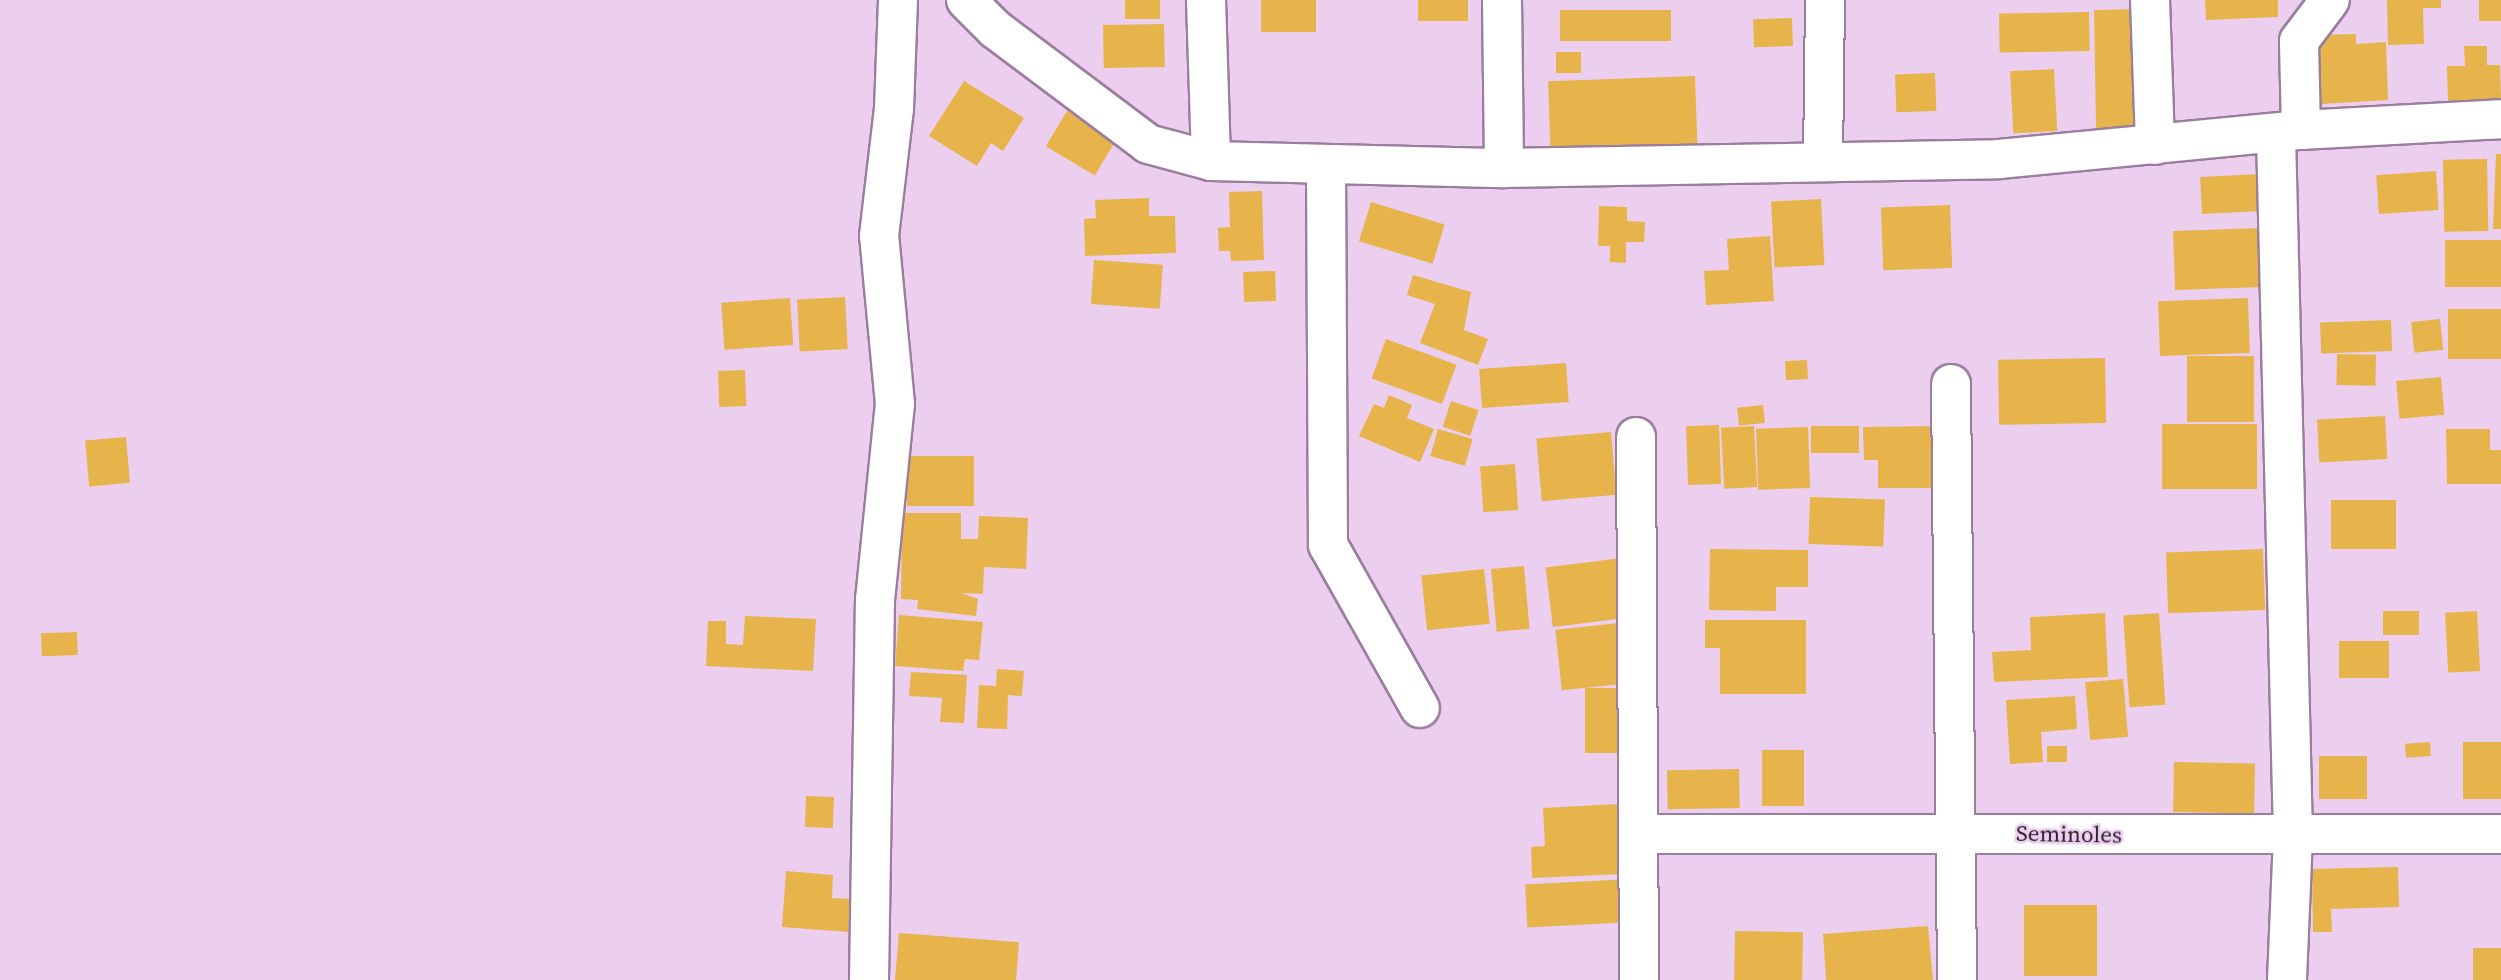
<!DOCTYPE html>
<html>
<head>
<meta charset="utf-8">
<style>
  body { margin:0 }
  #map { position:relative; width:2501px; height:980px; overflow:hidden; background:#ecceef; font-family:"Source Serif 4",serif }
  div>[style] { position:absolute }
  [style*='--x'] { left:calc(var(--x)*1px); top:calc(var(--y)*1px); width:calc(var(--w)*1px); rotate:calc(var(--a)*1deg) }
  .building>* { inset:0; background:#e6b44b; transform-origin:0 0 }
  .roads { filter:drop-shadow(2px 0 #9a7e9d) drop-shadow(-2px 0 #9a7e9d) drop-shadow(0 2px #9a7e9d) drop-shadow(0 -2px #9a7e9d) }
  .minor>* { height:38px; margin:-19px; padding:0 19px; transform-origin:19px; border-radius:19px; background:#fff }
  span { translate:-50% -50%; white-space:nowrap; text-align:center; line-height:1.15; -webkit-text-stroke:5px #ecceef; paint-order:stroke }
  .street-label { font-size:23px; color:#2d222e }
</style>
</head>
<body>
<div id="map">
  <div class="building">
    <i style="left:1125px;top:0;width:35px;height:19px"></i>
    <i style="left:1261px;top:0;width:55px;height:32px"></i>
    <i style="left:1418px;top:0;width:50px;height:21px"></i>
    <i style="clip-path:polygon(2205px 0,2278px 0,2278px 17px,2206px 20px)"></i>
    <i style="clip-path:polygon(2387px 0,2441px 0,2441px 8px,2423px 8px,2424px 44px,2388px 45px)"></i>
    <i style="left:2479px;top:0;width:22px;height:21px"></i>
    <i style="left:2145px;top:9px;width:123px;height:51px;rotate:89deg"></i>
    <i style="left:1671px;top:10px;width:31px;height:111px;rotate:90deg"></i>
    <i style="left:2089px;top:12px;width:39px;height:90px;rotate:89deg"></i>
    <i style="left:1792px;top:18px;width:28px;height:39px;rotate:88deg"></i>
    <i style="left:1164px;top:24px;width:43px;height:61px;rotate:89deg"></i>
    <i style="clip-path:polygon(2356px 34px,2356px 44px,2386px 42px,2388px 100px,2321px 104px,2319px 35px)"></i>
    <i style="clip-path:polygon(2464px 46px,2487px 46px,2487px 65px,2500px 65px,2501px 99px,2448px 101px,2447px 66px,2465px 66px)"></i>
    <i style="left:1556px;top:52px;width:25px;height:21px"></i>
    <i style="left:2054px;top:69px;width:62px;height:44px;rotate:87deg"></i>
    <i style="left:1935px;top:73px;width:38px;height:40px;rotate:88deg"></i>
    <i style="left:1695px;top:76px;width:71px;height:147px;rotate:88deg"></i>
    <i style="clip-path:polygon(964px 81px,1024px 118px,1003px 151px,991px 143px,977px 166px,929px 136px)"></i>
    <i style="left:1067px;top:111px;width:57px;height:41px;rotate:31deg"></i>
    <i style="clip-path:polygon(2496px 154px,2501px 154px,2501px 229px,2493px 229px)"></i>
    <i style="left:2487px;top:159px;width:72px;height:44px;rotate:89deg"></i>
    <i style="left:2436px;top:171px;width:39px;height:60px;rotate:86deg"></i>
    <i style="left:2259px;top:174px;width:37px;height:59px;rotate:87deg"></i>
    <i style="clip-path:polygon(1262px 191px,1264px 260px,1231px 261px,1230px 251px,1219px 251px,1218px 228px,1230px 227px,1229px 192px)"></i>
    <i style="clip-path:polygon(1149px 198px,1149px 216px,1175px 216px,1176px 253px,1085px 256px,1084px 219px,1096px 218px,1095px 200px)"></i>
    <i style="left:1821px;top:199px;width:66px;height:50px;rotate:87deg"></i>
    <i style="left:1371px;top:202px;width:77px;height:41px;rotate:17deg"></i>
    <i style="left:1950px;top:205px;width:63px;height:69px;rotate:88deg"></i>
    <i style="clip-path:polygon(1599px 206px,1627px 207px,1627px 221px,1645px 222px,1644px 242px,1626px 242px,1626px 263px,1610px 262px,1610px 246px,1598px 246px)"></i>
    <i style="left:2261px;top:228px;width:59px;height:88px;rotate:88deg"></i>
    <i style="clip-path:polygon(1770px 236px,1774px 301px,1706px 305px,1704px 271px,1729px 270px,1727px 239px)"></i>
    <i style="left:2501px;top:240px;width:47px;height:56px;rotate:90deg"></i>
    <i style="left:1094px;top:260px;width:69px;height:44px;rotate:4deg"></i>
    <i style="left:1275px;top:271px;width:30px;height:32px;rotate:88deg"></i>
    <i style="clip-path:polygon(1413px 275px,1471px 292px,1464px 330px,1488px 339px,1478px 365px,1420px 343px,1435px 304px,1407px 295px)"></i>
    <i style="left:845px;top:297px;width:52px;height:48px;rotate:87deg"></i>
    <i style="left:790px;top:298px;width:47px;height:69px;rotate:86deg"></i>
    <i style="left:2248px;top:298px;width:55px;height:90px;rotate:88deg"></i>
    <i style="left:2501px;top:309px;width:50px;height:53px;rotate:90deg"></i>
    <i style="left:2440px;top:319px;width:31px;height:29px;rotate:84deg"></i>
    <i style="left:2391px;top:320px;width:31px;height:71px;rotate:88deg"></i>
    <i style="left:1386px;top:339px;width:75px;height:42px;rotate:20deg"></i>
    <i style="left:2337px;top:354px;width:39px;height:31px;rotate:1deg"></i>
    <i style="left:2187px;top:356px;width:67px;height:66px"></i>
    <i style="left:2105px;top:358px;width:65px;height:107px;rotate:89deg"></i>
    <i style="left:1807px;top:360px;width:19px;height:22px;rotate:87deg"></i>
    <i style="left:1566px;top:363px;width:39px;height:87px;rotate:86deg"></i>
    <i style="left:745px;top:370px;width:36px;height:27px;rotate:88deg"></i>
    <i style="left:2441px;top:377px;width:38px;height:45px;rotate:85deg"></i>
    <i style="clip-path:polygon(1389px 395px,1412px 405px,1407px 418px,1434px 429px,1420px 462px,1359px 436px,1374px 404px,1384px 408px)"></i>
    <i style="left:1451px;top:401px;width:29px;height:27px;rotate:18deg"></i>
    <i style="left:1763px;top:405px;width:18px;height:26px;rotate:84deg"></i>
    <i style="left:2385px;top:416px;width:43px;height:68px;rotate:87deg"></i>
    <i style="left:2257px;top:424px;width:65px;height:95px;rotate:90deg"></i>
    <i style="left:1719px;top:425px;width:59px;height:33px;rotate:88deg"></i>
    <i style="left:1754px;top:426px;width:61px;height:33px;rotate:87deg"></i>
    <i style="left:1859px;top:426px;width:27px;height:48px;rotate:90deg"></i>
    <i style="clip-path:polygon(1938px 426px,1938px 488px,1878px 488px,1878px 460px,1864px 460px,1863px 427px)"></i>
    <i style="left:1808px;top:427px;width:61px;height:52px;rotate:88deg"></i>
    <i style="left:1438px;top:429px;width:36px;height:28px;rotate:16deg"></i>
    <i style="clip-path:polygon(2446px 429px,2490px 429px,2490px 450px,2501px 450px,2501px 484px,2447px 484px)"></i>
    <i style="left:1611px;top:432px;width:63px;height:75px;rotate:85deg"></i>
    <i style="left:126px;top:437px;width:46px;height:41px;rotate:85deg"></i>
    <i style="left:907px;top:456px;width:67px;height:50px"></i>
    <i style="left:1515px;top:464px;width:46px;height:35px;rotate:86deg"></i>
    <i style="left:1810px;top:497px;width:75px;height:47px;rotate:2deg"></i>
    <i style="left:2331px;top:500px;width:65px;height:49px"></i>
    <i style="clip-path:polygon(902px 513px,961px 513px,961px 539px,978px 539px,979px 516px,1028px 518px,1026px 569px,984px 567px,983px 594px,961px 593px,978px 599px,976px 616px,917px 609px,918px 600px,901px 599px)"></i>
    <i style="clip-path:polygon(1710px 549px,1808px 550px,1808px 587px,1776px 587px,1776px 611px,1709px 610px)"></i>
    <i style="left:2263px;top:549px;width:61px;height:97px;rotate:88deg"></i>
    <i style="left:1622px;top:558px;width:60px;height:77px;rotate:83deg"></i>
    <i style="left:1524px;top:566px;width:63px;height:33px;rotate:85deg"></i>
    <i style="left:1484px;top:569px;width:55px;height:63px;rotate:84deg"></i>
    <i style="left:2419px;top:611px;width:24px;height:36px;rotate:90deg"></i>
    <i style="left:2477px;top:611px;width:60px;height:32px;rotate:87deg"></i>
    <i style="clip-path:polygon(2105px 613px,2108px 677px,1994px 682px,1992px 652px,2031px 650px,2030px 617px)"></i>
    <i style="left:2159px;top:613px;width:92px;height:36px;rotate:86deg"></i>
    <i style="clip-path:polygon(899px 615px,983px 622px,979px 660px,965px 659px,963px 671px,895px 666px)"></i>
    <i style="clip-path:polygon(745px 616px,816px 619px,813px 671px,706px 666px,708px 621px,726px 621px,726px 644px,743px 645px)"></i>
    <i style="clip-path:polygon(1705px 620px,1806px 620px,1806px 694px,1720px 694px,1720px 648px,1705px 648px)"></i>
    <i style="left:1619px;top:623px;width:61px;height:64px;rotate:84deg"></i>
    <i style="left:77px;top:632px;width:23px;height:36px;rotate:88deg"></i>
    <i style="left:2339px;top:641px;width:50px;height:37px"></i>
    <i style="clip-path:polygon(997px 669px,1024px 671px,1022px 696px,1008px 695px,1007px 729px,977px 728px,979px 685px,996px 686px)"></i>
    <i style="clip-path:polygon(911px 672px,967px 675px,964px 723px,940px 722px,942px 698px,909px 696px)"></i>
    <i style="left:2123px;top:679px;width:58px;height:38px;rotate:85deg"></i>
    <i style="left:1585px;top:688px;width:36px;height:65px"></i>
    <i style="clip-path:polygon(2075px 696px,2077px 729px,2041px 732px,2043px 762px,2010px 764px,2006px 700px)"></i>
    <i style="left:2430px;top:742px;width:14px;height:25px;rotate:86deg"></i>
    <i style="left:2501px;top:742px;width:57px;height:38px;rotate:90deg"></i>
    <i style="left:2067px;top:746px;width:16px;height:20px;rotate:90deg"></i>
    <i style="left:1762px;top:750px;width:42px;height:56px"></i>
    <i style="left:2319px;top:756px;width:48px;height:43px"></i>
    <i style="left:2174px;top:762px;width:81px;height:50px;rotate:1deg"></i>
    <i style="left:1739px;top:769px;width:39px;height:72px;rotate:89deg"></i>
    <i style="left:806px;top:796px;width:28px;height:31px;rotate:2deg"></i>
    <i style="clip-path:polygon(1618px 804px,1621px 874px,1532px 878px,1531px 847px,1545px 846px,1543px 808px)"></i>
    <i style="clip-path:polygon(2398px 867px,2399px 907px,2331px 909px,2332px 932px,2313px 932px,2312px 869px)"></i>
    <i style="clip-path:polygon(786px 871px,833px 875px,832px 898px,850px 899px,848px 932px,782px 927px)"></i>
    <i style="left:1631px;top:879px;width:43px;height:106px;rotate:87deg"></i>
    <i style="left:2024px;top:905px;width:73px;height:71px"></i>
    <i style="clip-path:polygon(1928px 926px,1933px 980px,1826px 980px,1823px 934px)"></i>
    <i style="left:1735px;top:931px;width:68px;height:49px;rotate:1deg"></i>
    <i style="clip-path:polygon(899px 933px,1019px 942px,1016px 980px,895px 980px)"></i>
    <i style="left:2473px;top:948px;width:28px;height:32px"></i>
  </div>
  <div class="roads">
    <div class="minor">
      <i style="--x:966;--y:0;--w:41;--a:45"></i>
      <i style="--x:995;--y:29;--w:191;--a:36.9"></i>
      <i style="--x:1148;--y:144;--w:65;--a:15.1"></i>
      <i style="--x:1211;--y:161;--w:293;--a:1.4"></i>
      <i style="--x:1504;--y:168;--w:495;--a:-1"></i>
      <i style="--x:1999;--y:159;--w:303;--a:-5.5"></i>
      <i style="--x:2301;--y:130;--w:200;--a:-3.1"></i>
      <i style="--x:1206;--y:0;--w:161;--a:88.2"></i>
      <i style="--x:1502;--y:0;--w:168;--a:89.3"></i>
      <i style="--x:2150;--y:0;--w:145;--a:88"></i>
      <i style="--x:2301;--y:130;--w:89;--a:-91.3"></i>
      <i style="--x:2299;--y:41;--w:51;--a:-52.9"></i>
      <i style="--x:2276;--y:135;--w:701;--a:88.61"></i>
      <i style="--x:2293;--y:836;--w:144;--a:92.4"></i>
      <i style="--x:1823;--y:162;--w:162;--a:-89.3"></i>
      <i style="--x:1326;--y:165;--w:380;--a:89.7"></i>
      <i style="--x:1328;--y:545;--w:187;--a:60.6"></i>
      <i style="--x:1951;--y:384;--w:596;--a:89.42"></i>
      <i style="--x:1636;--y:437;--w:543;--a:89.68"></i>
      <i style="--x:1638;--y:834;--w:863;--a:0"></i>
      <i style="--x:869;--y:980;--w:380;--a:-89.1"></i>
      <i style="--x:875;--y:600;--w:197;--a:-84.2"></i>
      <i style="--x:895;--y:404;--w:169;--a:-95.4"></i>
      <i style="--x:879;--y:236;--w:128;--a:-83.3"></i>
      <i style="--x:894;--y:109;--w:109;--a:-87.9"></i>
    </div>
  </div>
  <div class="street-label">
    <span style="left:2069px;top:834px;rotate:1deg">Seminoles</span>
  </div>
</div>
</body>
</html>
